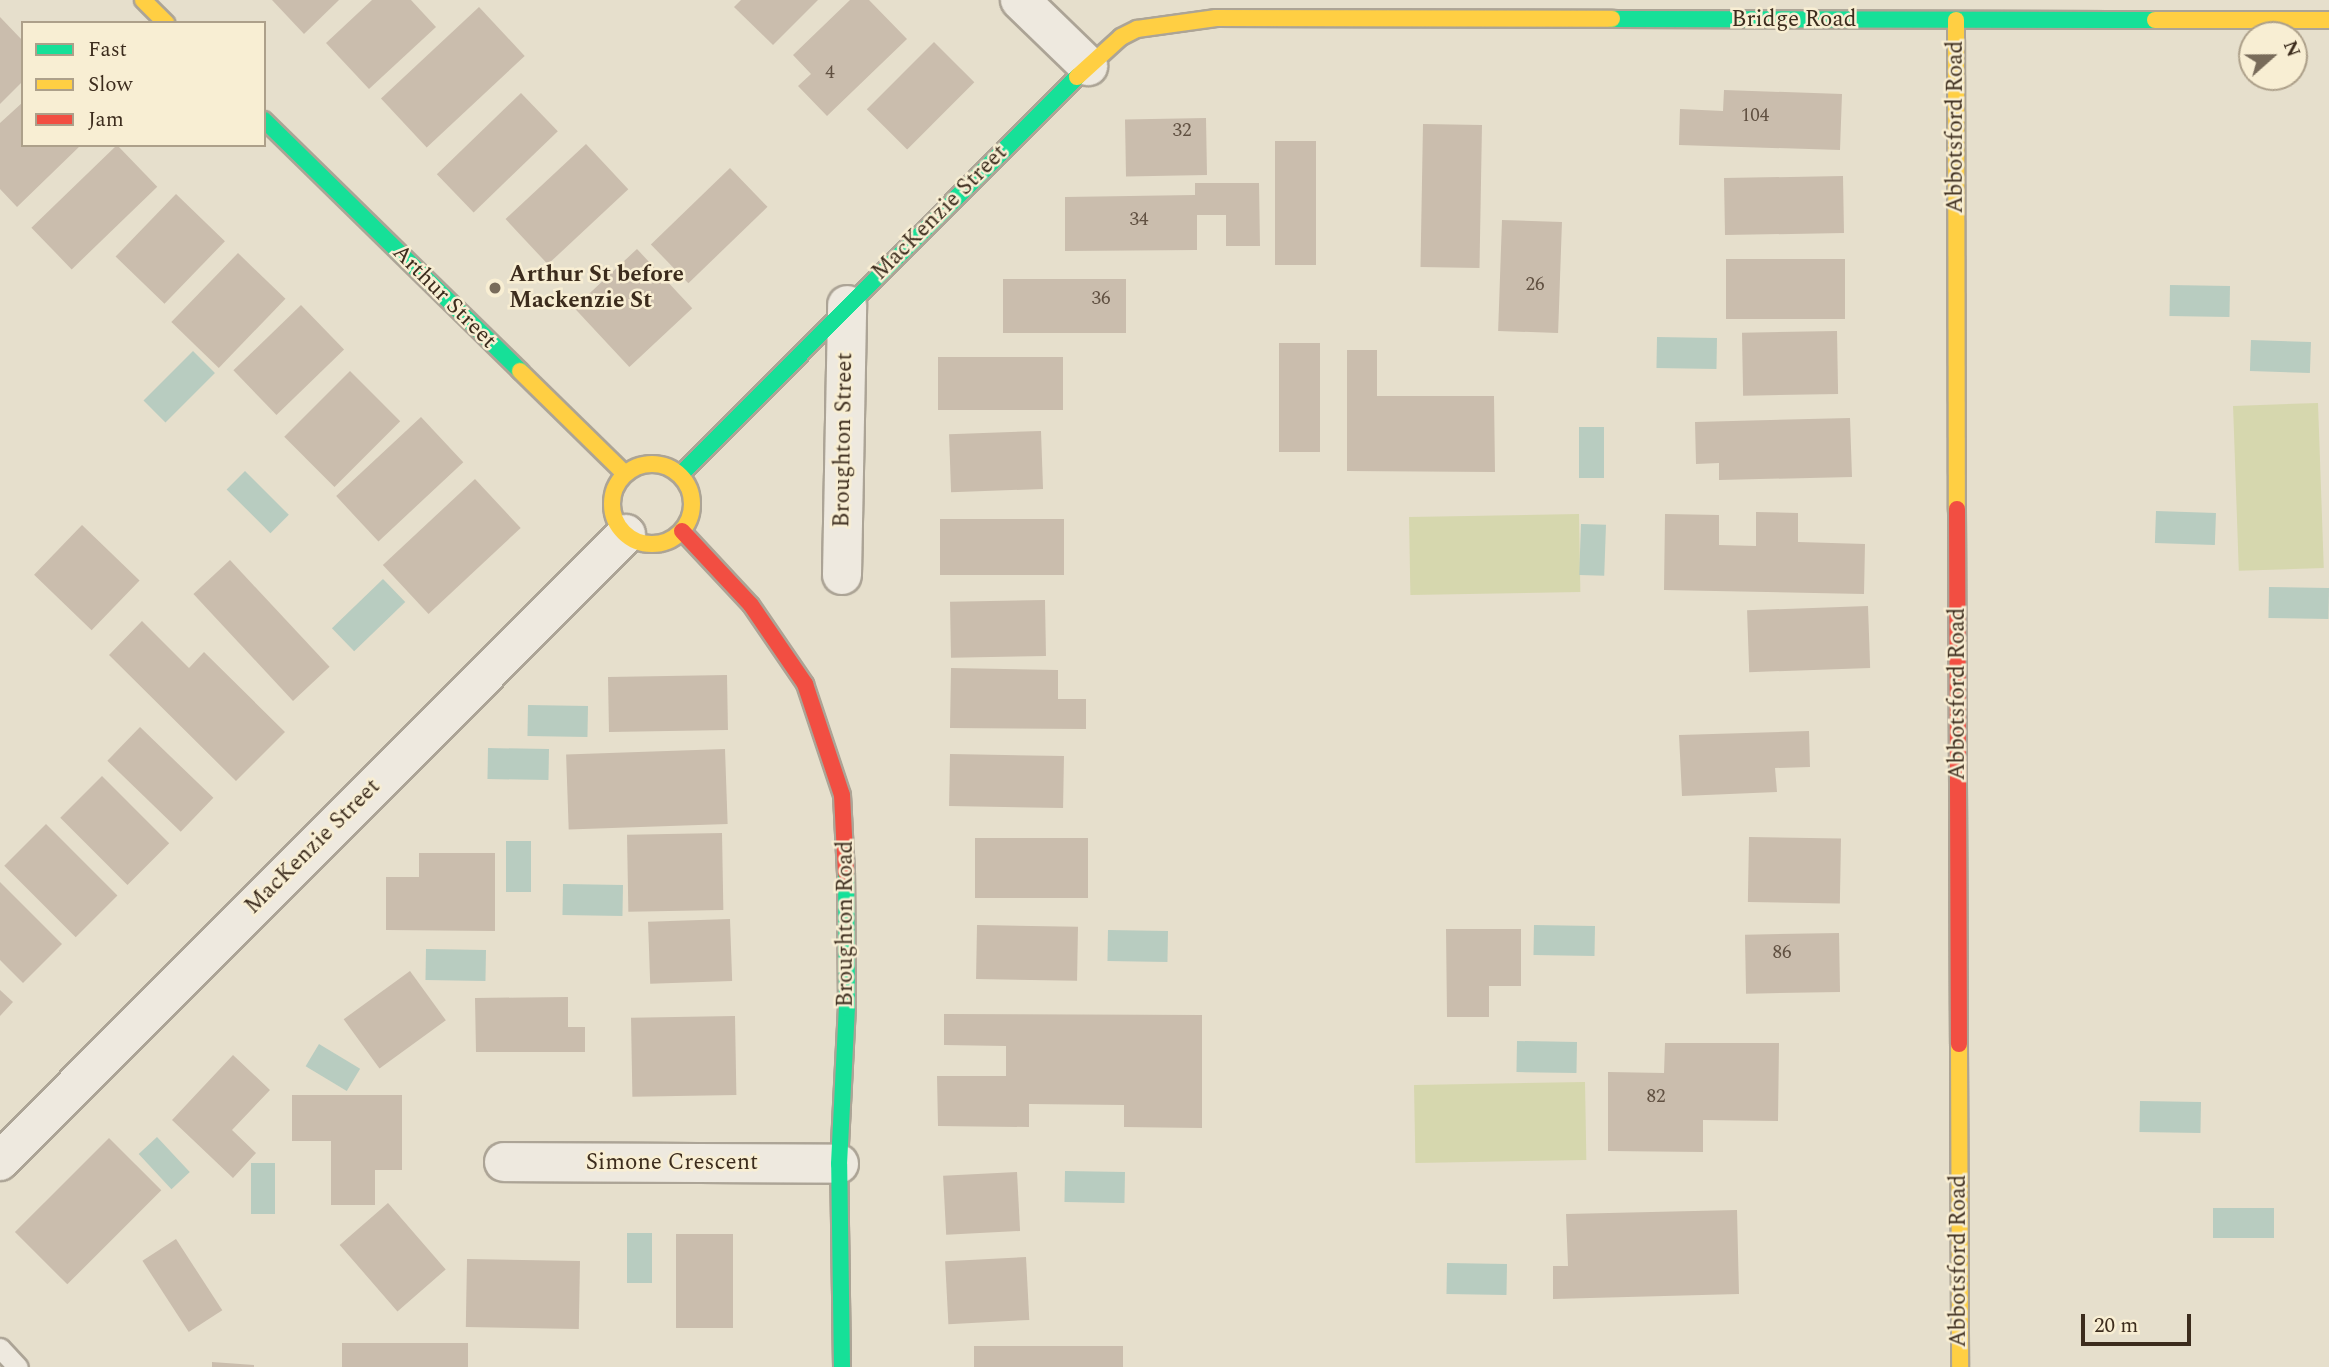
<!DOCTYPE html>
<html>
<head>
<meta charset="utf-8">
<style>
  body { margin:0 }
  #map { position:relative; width:2329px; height:1367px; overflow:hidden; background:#e6dfcc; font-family:Spectral,serif }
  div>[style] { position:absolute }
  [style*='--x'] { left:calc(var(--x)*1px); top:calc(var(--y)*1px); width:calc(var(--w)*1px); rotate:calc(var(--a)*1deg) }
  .green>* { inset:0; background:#d6d7ae; transform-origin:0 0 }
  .water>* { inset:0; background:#b8ccc0; transform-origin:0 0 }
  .building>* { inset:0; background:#cabdad; transform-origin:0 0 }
  .roads { filter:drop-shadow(2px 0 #aca496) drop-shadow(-2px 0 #aca496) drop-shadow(0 2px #aca496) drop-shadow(0 -2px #aca496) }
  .lane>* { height:19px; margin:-9.5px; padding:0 9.5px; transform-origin:9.5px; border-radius:9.5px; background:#eee9df }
  .street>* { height:38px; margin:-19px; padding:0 19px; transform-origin:19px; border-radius:19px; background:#eee9df }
  .fast>* { height:16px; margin:-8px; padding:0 8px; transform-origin:8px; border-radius:8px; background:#16e098 }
  .slow>* { height:16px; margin:-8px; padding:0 8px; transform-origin:8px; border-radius:8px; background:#ffcf43 }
  .slow>.ring { margin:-8px; padding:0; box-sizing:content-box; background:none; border:16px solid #ffcf43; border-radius:50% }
  .jam>* { height:16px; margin:-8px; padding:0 8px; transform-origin:8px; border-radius:8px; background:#f24e42 }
  .dots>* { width:19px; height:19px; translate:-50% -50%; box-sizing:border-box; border:4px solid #f8eed3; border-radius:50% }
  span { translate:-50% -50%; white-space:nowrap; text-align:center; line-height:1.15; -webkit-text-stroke:5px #f8eed3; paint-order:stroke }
  .number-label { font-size:19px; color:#605041 }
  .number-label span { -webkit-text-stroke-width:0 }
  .street-label { font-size:23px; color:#3c2c1d }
  .poi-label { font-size:23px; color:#3c2c1d; font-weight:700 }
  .left { translate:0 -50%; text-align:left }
  .legend { position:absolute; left:21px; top:21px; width:245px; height:126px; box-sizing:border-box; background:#f8eed3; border:2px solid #ada08a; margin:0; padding:9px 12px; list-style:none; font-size:21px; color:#3c2c1d }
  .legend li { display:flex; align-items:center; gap:14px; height:35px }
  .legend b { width:35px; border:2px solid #ada08a }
  .north { position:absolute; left:2238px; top:21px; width:70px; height:70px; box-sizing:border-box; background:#f8eed3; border:2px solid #ada08a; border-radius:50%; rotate:69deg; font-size:19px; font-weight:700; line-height:28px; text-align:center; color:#3c2c1d }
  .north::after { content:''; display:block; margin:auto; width:24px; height:32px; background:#786b5a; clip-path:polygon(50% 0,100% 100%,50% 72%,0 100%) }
  .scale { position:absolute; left:2081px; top:1314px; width:110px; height:32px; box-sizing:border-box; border:4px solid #3c2c1d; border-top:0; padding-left:9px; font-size:21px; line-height:24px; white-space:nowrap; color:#3c2c1d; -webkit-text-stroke:5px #f8eed3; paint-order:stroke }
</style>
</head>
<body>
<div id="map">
  <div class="green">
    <i style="left:2318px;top:403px;width:165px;height:85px;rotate:88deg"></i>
    <i style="left:1579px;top:514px;width:78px;height:170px;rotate:89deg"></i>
    <i style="left:1585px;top:1082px;width:78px;height:171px;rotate:89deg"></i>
  </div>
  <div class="water">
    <i style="left:2170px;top:285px;width:60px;height:31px;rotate:1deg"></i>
    <i style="left:1657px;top:337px;width:60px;height:31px;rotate:1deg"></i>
    <i style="left:2251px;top:340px;width:60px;height:31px;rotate:2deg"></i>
    <i style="left:193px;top:351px;width:31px;height:70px;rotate:45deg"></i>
    <i style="left:1579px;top:427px;width:25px;height:51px"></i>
    <i style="left:245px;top:471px;width:62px;height:26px;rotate:45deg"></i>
    <i style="left:2156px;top:511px;width:60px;height:32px;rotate:2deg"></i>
    <i style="left:1581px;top:524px;width:25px;height:51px;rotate:2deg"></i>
    <i style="left:383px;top:579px;width:32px;height:71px;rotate:46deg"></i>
    <i style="left:2269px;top:587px;width:60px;height:31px;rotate:1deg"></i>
    <i style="left:528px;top:705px;width:60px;height:31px;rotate:1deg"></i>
    <i style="left:488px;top:748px;width:61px;height:31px;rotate:1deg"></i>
    <i style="left:506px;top:841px;width:25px;height:51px"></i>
    <i style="left:563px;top:884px;width:60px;height:31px;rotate:1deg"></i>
    <i style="left:1534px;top:925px;width:61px;height:30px;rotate:1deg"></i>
    <i style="left:1108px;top:930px;width:60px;height:31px;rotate:1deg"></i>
    <i style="left:426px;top:949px;width:60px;height:31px;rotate:1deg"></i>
    <i style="left:1517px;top:1041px;width:60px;height:31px;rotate:1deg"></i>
    <i style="left:319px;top:1044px;width:48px;height:26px;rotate:31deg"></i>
    <i style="left:2140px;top:1101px;width:61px;height:31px;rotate:1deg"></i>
    <i style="left:157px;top:1137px;width:48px;height:25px;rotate:47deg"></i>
    <i style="left:251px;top:1163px;width:24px;height:51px"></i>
    <i style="left:1065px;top:1171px;width:60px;height:31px;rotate:1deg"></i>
    <i style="left:2213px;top:1208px;width:61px;height:30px"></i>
    <i style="left:627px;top:1233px;width:25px;height:50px"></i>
    <i style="left:1447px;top:1263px;width:60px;height:31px;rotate:1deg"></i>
  </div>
  <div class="building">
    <i style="clip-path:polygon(272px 0,339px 0,304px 34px)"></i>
    <i style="clip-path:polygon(372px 0,411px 0,436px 27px,369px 89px,326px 43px)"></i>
    <i style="clip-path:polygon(741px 0,818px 0,773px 45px,734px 7px)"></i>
    <i style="clip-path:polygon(850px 0,869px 0,907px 39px,827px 116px,798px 86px,811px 74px,793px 55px)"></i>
    <i style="left:479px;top:7px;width:67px;height:134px;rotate:47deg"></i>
    <i style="clip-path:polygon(0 17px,23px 41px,23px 81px,0 104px)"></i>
    <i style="left:934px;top:42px;width:57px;height:95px;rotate:45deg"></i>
    <i style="clip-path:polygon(1724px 90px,1842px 94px,1840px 150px,1679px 145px,1680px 109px,1723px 111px)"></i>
    <i style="left:521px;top:93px;width:53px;height:117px;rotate:46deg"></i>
    <i style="clip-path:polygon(23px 102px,23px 145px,81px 145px,17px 207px,0 189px,0 123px)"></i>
    <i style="left:1206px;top:118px;width:57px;height:81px;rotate:89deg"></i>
    <i style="left:1423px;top:124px;width:59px;height:143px;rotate:1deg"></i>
    <i style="left:1275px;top:141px;width:41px;height:124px"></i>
    <i style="left:586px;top:144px;width:62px;height:110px;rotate:47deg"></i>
    <i style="left:117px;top:145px;width:58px;height:119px;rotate:46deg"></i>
    <i style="left:730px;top:168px;width:54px;height:110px;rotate:46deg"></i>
    <i style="left:1843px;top:176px;width:57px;height:119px;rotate:89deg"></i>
    <i style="clip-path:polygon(1195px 183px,1259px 183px,1260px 246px,1226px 246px,1226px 215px,1197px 215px,1197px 250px,1065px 251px,1065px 197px,1195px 195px)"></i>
    <i style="left:176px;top:194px;width:68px;height:87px;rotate:44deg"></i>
    <i style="left:1502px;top:220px;width:60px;height:111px;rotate:2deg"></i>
    <i style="left:637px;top:249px;width:81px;height:86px;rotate:47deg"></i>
    <i style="left:238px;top:253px;width:66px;height:96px;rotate:44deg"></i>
    <i style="left:1726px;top:259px;width:119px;height:60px"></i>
    <i style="left:1003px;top:279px;width:123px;height:54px"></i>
    <i style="left:301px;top:305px;width:62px;height:94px;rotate:46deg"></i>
    <i style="left:1837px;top:331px;width:63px;height:95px;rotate:89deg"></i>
    <i style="left:1279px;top:343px;width:41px;height:109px"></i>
    <i style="clip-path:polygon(1347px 350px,1377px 350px,1377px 396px,1494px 396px,1495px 472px,1347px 471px)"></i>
    <i style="left:938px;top:357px;width:125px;height:53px"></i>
    <i style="left:350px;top:371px;width:71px;height:93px;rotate:45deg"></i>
    <i style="left:421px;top:417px;width:62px;height:116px;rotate:47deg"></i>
    <i style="clip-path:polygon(1850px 418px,1852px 477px,1719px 480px,1719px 463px,1696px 464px,1695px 422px)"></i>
    <i style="left:1041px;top:431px;width:58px;height:92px;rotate:88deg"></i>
    <i style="left:475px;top:479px;width:67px;height:126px;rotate:47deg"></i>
    <i style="clip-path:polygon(1756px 512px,1798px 513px,1798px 542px,1865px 544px,1864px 594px,1664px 590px,1665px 514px,1719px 515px,1719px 545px,1756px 546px)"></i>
    <i style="left:940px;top:519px;width:124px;height:56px"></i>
    <i style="left:82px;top:525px;width:80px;height:69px;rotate:44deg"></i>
    <i style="left:230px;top:560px;width:146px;height:50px;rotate:47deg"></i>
    <i style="left:1045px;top:600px;width:56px;height:95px;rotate:89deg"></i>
    <i style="left:1868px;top:606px;width:62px;height:121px;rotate:88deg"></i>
    <i style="clip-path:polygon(142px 621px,189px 668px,204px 652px,285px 732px,236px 781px,109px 655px)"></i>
    <i style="clip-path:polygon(951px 668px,1058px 670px,1058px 699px,1086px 699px,1086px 729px,950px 728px)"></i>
    <i style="left:727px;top:675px;width:55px;height:119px;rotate:89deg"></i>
    <i style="left:140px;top:727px;width:102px;height:47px;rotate:44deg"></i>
    <i style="clip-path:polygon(1809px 731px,1810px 767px,1775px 768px,1777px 792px,1682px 796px,1679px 735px)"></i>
    <i style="left:725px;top:749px;width:75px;height:159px;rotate:88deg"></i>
    <i style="left:950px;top:754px;width:114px;height:52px;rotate:1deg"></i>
    <i style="left:102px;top:776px;width:95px;height:59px;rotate:45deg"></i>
    <i style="left:46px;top:824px;width:101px;height:59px;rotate:45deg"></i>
    <i style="left:722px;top:833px;width:77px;height:95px;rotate:89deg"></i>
    <i style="left:1749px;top:837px;width:92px;height:65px;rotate:1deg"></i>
    <i style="left:1088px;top:838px;width:60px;height:113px;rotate:90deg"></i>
    <i style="clip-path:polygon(419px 853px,495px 853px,495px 931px,386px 930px,386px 877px,419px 877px)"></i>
    <i style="clip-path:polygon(0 882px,62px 944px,23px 983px,0 960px)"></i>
    <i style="left:730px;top:919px;width:62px;height:82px;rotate:88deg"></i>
    <i style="left:977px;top:925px;width:101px;height:54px;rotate:1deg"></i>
    <i style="clip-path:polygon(1446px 929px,1521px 929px,1521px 986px,1489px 986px,1489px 1017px,1447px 1017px)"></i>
    <i style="left:1839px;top:933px;width:59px;height:94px;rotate:89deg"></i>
    <i style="left:410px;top:971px;width:61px;height:82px;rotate:54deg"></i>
    <i style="clip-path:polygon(0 990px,13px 1002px,0 1016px)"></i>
    <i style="clip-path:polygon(568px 997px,568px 1027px,585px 1027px,585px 1052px,476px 1052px,475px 998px)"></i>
    <i style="clip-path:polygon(944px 1014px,1202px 1015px,1202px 1128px,1124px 1127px,1124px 1105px,1029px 1104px,1029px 1127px,938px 1126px,937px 1076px,1006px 1076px,1006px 1046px,944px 1045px)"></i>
    <i style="left:735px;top:1016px;width:79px;height:104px;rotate:89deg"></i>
    <i style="clip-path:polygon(1665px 1043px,1779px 1043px,1778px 1121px,1703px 1120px,1703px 1152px,1608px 1151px,1608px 1072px,1664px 1073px)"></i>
    <i style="clip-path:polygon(233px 1055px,270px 1090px,232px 1130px,256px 1153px,233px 1178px,172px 1120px)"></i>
    <i style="clip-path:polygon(292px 1095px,402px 1095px,402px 1170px,375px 1170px,375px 1205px,331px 1205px,331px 1141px,292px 1141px)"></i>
    <i style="left:109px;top:1138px;width:74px;height:133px;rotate:45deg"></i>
    <i style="left:1017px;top:1172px;width:59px;height:74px;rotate:87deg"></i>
    <i style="left:388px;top:1203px;width:88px;height:64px;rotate:49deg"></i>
    <i style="clip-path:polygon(1737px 1210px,1739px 1294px,1553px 1299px,1553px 1266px,1568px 1266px,1566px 1214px)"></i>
    <i style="left:676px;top:1234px;width:57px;height:94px"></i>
    <i style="left:176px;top:1239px;width:85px;height:40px;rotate:57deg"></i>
    <i style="left:1026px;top:1257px;width:63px;height:81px;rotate:87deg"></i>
    <i style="left:467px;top:1259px;width:113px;height:68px;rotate:1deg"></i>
    <i style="left:342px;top:1343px;width:126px;height:24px"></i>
    <i style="left:974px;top:1346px;width:149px;height:21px"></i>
    <i style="clip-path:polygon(212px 1362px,254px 1365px,254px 1367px,212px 1367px)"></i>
  </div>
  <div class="roads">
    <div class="lane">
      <i style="--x:0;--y:1348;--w:26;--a:47"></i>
    </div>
    <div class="street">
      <i style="--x:1020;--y:0;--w:95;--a:44.1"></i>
      <i style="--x:842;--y:575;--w:270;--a:-88.9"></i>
      <i style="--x:0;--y:1161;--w:886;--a:-45.05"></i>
      <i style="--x:504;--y:1162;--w:335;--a:0.3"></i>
    </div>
    <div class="fast">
      <i style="--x:1612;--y:19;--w:543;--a:0.11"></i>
      <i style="--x:264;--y:120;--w:359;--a:44.4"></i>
      <i style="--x:680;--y:475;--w:562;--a:-45.07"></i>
      <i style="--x:842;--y:1367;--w:203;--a:-90.8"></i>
      <i style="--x:839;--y:1164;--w:156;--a:-87.1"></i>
      <i style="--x:847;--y:1008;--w:135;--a:-90.4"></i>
    </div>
    <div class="slow">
      <i style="--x:143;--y:0;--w:33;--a:45"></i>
      <i style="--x:1956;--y:20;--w:489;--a:89.9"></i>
      <i style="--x:2155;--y:20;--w:174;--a:0"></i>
      <i style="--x:1077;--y:77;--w:59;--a:-42.3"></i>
      <i style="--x:1121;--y:37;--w:18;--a:-27"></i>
      <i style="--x:1137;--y:29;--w:80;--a:-7.9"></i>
      <i style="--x:1216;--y:18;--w:396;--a:0.1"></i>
      <i style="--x:520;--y:371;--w:147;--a:44.4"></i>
      <i class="ring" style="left:612px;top:464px;width:64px;height:64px"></i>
      <i style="--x:1959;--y:1044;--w:323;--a:89.8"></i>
    </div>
    <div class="jam">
      <i style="--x:1957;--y:509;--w:535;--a:89.79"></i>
      <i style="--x:682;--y:531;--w:101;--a:47"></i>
      <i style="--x:751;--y:605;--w:96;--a:55.6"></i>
      <i style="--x:805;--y:684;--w:117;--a:71.6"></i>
      <i style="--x:842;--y:795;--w:78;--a:87.1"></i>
    </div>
  </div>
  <div class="dots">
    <i style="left:495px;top:288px;background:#786b5a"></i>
  </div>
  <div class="number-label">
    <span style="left:830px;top:73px">4</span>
    <span style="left:1755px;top:116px">104</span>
    <span style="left:1182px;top:131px">32</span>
    <span style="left:1139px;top:220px">34</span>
    <span style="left:1535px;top:285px">26</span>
    <span style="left:1101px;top:299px">36</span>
    <span style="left:1782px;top:953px">86</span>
    <span style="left:1656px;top:1097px">82</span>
  </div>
  <div class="street-label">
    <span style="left:1794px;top:20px">Bridge Road</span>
    <span style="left:1956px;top:127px;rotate:-90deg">Abbotsford Road</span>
    <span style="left:940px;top:213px;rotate:-45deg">MacKenzie Street</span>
    <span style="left:444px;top:297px;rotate:45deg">Arthur Street</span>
    <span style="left:844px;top:440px;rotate:-89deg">Broughton Street</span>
    <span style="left:1958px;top:694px;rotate:-90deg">Abbotsford Road</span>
    <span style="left:313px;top:847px;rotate:-45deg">MacKenzie Street</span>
    <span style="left:846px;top:924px;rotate:-90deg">Broughton Road</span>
    <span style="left:672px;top:1163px">Simone Crescent</span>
    <span style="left:1959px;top:1261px;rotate:-90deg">Abbotsford Road</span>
  </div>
  <div class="poi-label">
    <span class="left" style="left:509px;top:288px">Arthur St before<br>Mackenzie St</span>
  </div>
  <ul class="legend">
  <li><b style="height:9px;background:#16e098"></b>Fast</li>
  <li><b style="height:9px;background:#ffcf43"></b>Slow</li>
  <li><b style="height:9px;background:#f24e42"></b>Jam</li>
  </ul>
  <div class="north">N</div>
  <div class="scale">20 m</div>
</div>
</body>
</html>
